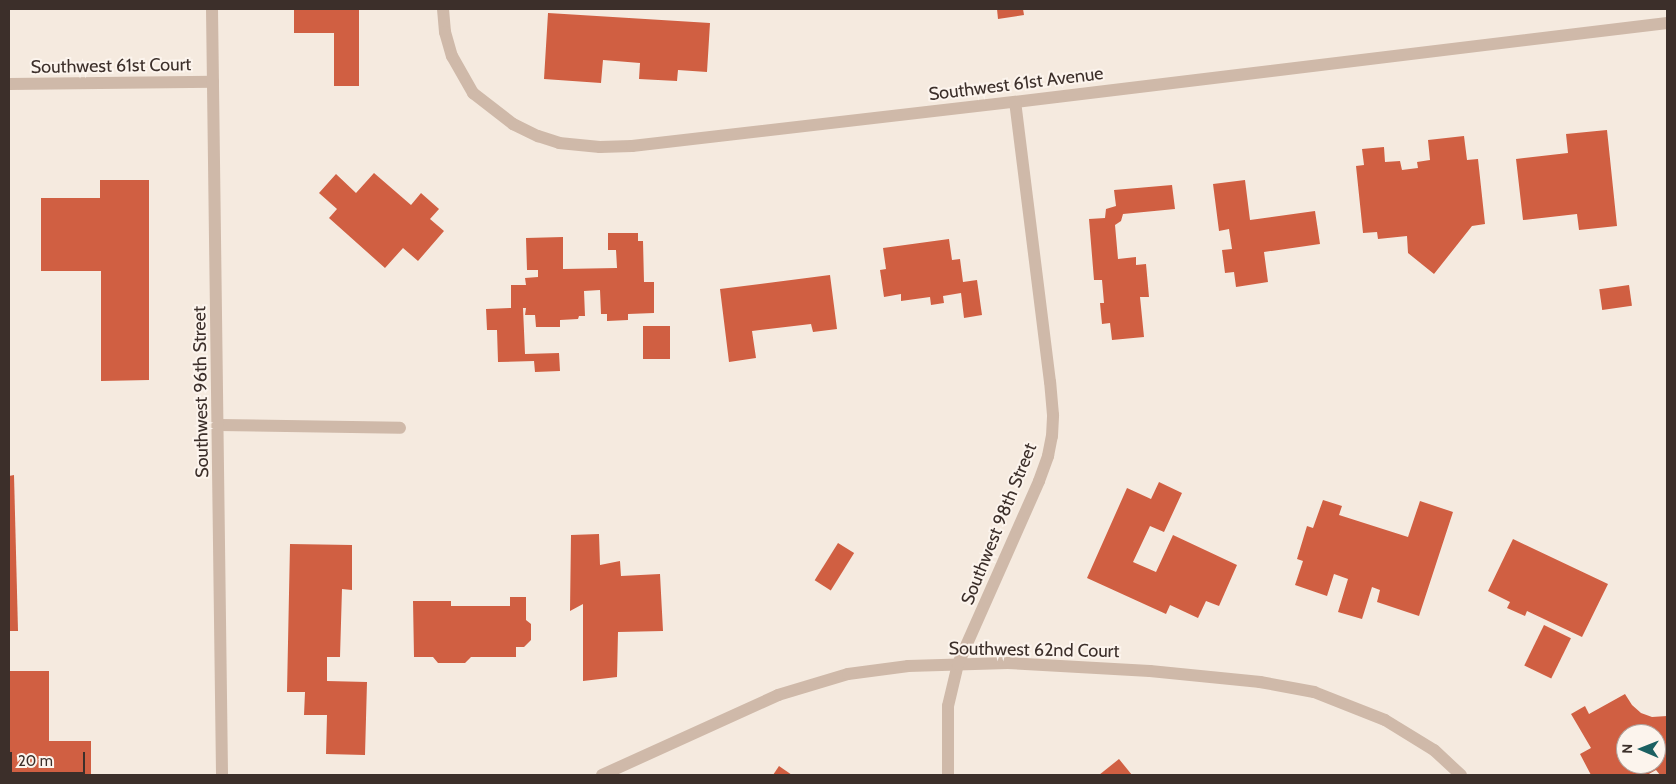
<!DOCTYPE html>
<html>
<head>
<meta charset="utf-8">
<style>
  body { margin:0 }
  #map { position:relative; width:1676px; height:784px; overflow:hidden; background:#f5eadf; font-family:Cabin,sans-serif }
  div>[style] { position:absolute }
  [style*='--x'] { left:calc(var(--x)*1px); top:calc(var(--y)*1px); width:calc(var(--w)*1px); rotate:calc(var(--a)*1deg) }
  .building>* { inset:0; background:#d05f42; transform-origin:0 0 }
  .minor>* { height:12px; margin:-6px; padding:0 6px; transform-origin:6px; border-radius:6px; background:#cfb9a9 }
  .tertiary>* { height:12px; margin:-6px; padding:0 6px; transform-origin:6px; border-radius:6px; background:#cfb9a9 }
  span { translate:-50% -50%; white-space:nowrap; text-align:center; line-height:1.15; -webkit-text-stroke:4px #fcf4ed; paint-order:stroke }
  .street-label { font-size:18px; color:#3c2f2a }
  .frame { position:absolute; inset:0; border:10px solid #3c2f2a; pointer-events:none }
  .north { position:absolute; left:1616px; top:724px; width:50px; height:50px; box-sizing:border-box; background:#fcf4ed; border:1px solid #afa59f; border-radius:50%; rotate:271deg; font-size:14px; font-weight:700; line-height:20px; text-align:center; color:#3c2f2a }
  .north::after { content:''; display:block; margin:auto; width:18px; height:22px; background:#1b6062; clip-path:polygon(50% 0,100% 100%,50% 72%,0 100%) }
  .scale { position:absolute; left:10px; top:752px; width:75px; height:22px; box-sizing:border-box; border:2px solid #3c2f2a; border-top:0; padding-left:6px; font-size:15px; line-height:18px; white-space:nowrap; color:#3c2f2a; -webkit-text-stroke:4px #fcf4ed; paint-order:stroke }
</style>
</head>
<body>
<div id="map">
  <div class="building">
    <i style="clip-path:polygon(294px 9px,359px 9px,359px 86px,334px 86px,334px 33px,294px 33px)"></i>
    <i style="clip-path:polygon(997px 9px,1023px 9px,1024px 15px,998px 19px)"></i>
    <i style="clip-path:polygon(548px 13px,710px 23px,707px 72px,678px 70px,677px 81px,639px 79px,640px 63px,603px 60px,601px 83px,544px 79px)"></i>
    <i style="clip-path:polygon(1607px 130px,1617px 226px,1579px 230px,1577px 214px,1523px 220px,1516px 159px,1568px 153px,1566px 134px)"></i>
    <i style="clip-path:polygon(1464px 136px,1467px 160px,1478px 159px,1485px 224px,1472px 226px,1434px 274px,1408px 253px,1407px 236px,1378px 239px,1377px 232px,1363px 233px,1356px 166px,1364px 165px,1362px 149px,1384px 147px,1385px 162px,1400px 161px,1402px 170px,1418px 168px,1417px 162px,1430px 160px,1428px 140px)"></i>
    <i style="clip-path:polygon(374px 173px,411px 205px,421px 193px,439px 209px,430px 219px,444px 231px,418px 261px,403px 248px,385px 268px,329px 218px,337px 209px,319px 193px,336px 174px,356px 193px)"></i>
    <i style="clip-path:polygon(100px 180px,149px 180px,149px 380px,101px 381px,101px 271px,41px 271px,41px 198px,100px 198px)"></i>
    <i style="clip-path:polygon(1245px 180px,1250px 220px,1315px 211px,1320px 244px,1264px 252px,1268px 282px,1236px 287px,1234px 272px,1225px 273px,1222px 250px,1232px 249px,1229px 229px,1219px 231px,1213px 184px)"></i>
    <i style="clip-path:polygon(1172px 185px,1175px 209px,1123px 214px,1121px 221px,1115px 225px,1118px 259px,1136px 257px,1136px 265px,1146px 264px,1149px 297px,1140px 297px,1144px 337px,1112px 340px,1110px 323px,1102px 324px,1100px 303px,1104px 303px,1102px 280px,1094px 280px,1089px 219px,1105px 218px,1106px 209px,1116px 206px,1114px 190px)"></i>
    <i style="clip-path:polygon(608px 233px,638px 233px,638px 241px,643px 241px,644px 282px,654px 282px,654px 313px,628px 314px,628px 320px,607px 321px,607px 314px,601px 314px,600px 290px,584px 291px,585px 316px,579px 316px,578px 319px,560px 320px,560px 327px,536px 327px,535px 315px,525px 315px,526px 308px,523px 308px,525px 354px,559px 353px,560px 371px,535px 372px,534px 361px,498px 362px,497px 330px,487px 330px,486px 309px,511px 308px,511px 285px,526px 285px,525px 278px,538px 277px,538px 270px,527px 270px,526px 238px,563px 237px,563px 269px,617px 268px,616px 250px,608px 250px)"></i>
    <i style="clip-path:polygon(949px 239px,952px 260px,960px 259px,963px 282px,977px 280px,982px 315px,964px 318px,961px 293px,943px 296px,944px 303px,931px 305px,930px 297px,901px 301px,901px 294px,884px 297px,880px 270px,886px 269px,883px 248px)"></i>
    <i style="clip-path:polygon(830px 275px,837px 329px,813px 332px,811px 324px,752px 331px,756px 358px,729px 362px,720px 289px)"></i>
    <i style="left:1629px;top:285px;width:21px;height:30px;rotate:82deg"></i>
    <i style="left:643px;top:326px;width:27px;height:33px"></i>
    <i style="clip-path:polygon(14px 475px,18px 631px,9px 631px,9px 476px)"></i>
    <i style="clip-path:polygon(1159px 482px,1182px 493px,1164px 532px,1150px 526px,1133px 562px,1156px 572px,1173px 535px,1237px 565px,1219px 606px,1206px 601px,1198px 618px,1170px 605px,1166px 614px,1087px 578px,1127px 488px,1151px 499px)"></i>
    <i style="clip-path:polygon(1323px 500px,1342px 506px,1339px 515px,1408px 537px,1420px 501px,1453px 512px,1419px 616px,1377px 602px,1380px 590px,1372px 587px,1362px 619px,1338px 612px,1348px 579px,1334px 574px,1327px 596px,1295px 585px,1303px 561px,1297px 559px,1307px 526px,1313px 528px)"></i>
    <i style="clip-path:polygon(599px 534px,600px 565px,620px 561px,621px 576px,660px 574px,663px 631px,618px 632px,617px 677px,583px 681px,583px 604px,570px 611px,571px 535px)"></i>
    <i style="clip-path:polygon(1513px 539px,1608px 584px,1582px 637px,1527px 611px,1525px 616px,1507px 608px,1510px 602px,1488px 591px)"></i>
    <i style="left:838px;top:543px;width:19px;height:44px;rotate:32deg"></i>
    <i style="clip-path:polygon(290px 544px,352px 545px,352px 590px,342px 589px,340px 657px,327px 657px,327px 681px,367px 682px,365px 755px,326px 754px,327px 715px,304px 715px,305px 692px,287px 692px)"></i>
    <i style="clip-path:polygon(510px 597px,526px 597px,526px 620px,531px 624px,531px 640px,524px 647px,516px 647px,516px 657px,471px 657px,465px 663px,438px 663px,433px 657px,414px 657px,413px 601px,451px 601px,451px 606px,510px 606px)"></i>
    <i style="left:1544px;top:625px;width:30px;height:45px;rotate:26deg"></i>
    <i style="clip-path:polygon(9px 671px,49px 671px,49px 741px,91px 741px,91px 775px,9px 775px)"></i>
    <i style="clip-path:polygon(evenodd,1625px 694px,1632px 705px,1641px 713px,1652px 717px,1667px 716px,1667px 775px,1660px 775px,1656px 770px,1647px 775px,1591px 775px,1580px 754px,1591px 748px,1571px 714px,1585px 706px,1589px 714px,1625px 694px,1626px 734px,1656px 734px,1656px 764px,1626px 764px,1626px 734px)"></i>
    <i style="clip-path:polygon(1119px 759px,1132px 775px,1099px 775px)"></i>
    <i style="clip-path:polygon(779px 766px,792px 775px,773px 775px)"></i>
  </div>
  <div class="minor">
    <i style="--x:443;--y:9;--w:23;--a:85"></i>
    <i style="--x:445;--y:32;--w:25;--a:74"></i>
    <i style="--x:452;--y:56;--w:43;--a:60.4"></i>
    <i style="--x:473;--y:93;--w:51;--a:37.8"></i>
    <i style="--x:513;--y:124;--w:28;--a:26"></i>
    <i style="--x:538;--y:136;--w:22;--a:18"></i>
    <i style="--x:559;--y:143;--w:41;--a:5.6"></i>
    <i style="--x:600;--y:147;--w:32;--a:-2"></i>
    <i style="--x:632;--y:146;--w:386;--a:-6.6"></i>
    <i style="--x:1015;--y:102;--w:657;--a:-6.91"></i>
    <i style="--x:9;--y:84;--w:204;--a:-0.6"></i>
    <i style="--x:219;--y:425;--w:181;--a:0.9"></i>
    <i style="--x:602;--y:775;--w:193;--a:-24.4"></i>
    <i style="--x:778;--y:695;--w:73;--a:-16.7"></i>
    <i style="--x:848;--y:674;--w:61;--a:-7.6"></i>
    <i style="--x:908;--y:666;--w:100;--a:-1.7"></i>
    <i style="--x:1008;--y:663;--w:142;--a:3.2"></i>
    <i style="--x:1150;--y:671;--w:111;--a:5.7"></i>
    <i style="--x:1260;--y:682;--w:55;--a:10.5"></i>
    <i style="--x:1314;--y:692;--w:76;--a:21.5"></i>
    <i style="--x:1385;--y:720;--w:57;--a:31.5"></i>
    <i style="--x:1434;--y:750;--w:37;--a:43"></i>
    <i style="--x:948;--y:775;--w:69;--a:-90"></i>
    <i style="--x:948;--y:706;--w:43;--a:-76.6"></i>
    <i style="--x:958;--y:664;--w:200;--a:-66.1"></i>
    <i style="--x:1039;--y:481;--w:27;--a:-70"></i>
    <i style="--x:1048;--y:456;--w:20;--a:-79"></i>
    <i style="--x:1052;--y:436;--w:21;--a:-87"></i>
    <i style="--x:1053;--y:415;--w:33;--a:-95"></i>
    <i style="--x:1050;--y:382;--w:282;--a:-97.1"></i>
  </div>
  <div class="tertiary">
    <i style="--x:212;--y:9;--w:766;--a:89.25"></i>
  </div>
  <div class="street-label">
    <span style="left:111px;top:66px;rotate:-1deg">Southwest 61st Court</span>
    <span style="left:1016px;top:84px;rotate:-7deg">Southwest 61st Avenue</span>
    <span style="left:201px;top:392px;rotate:-91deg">Southwest 96th Street</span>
    <span style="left:999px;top:524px;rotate:-68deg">Southwest 98th Street</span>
    <span style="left:1034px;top:650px;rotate:1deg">Southwest 62nd Court</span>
  </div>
  <div class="frame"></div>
  <div class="north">N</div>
  <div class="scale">20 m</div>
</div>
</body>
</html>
